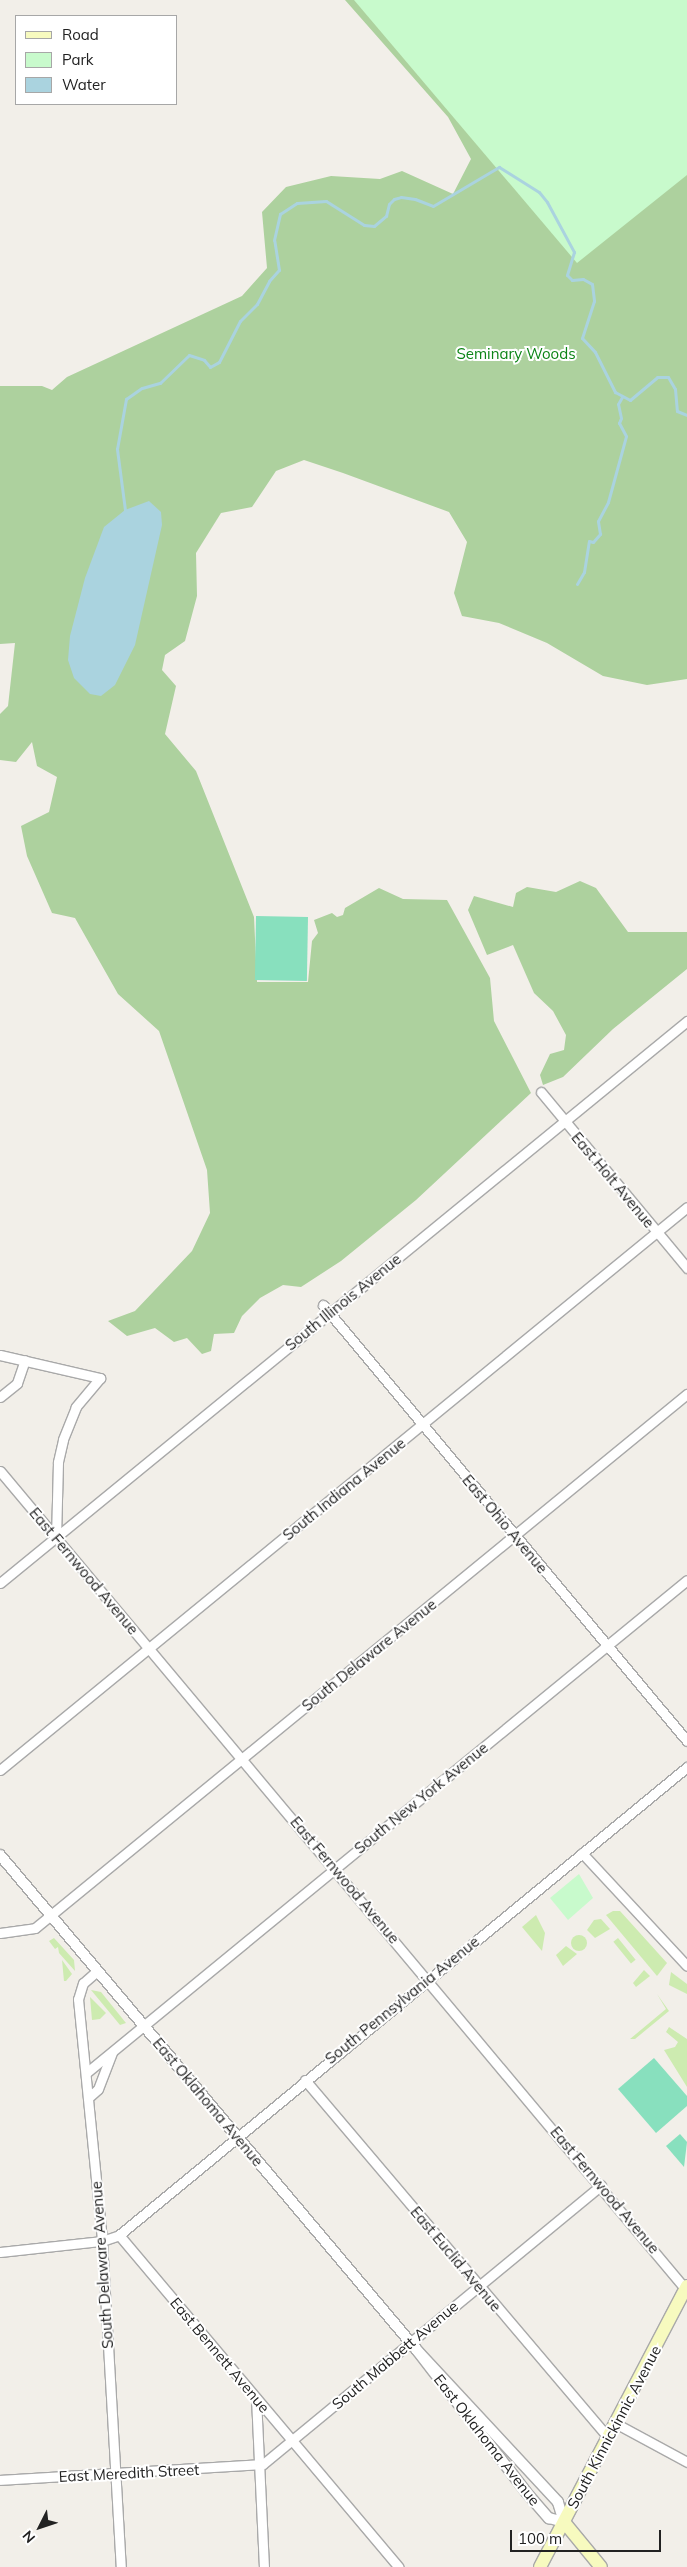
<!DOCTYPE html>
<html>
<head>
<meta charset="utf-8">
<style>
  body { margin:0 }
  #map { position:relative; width:687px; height:2567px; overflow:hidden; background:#f2efe9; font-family:Mulish,sans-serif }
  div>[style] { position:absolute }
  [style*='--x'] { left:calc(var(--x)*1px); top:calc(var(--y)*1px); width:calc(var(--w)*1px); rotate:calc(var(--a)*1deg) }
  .grass>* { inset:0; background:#cdebb0; transform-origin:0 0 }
  .round { border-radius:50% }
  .forest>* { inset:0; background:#add19e }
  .park>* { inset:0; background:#c8facc }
  .pitch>* { inset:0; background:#88e0be; transform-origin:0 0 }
  .water>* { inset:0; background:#aad3df }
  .stream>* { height:3px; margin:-1.5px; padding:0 1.5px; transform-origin:1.5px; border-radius:1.5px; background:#aad3df }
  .roads { filter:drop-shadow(1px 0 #a9a9a9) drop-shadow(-1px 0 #a9a9a9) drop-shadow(0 1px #a9a9a9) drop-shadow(0 -1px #a9a9a9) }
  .minor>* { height:9px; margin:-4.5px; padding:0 4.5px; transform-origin:4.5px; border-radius:4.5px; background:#fff }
  .tertiary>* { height:10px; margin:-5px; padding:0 5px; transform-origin:5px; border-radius:5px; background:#fff }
  .secondary>* { height:12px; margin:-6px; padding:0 6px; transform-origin:6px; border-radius:6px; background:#f7fabf }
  span { translate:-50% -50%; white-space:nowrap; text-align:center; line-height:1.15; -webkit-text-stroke:4px #fff; paint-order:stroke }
  .park-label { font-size:15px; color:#0c8416 }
  .street-label { font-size:15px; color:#222 }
  .legend { position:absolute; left:15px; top:15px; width:162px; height:90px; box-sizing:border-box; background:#fff; border:1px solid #a7a7a7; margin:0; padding:6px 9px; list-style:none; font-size:15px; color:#222 }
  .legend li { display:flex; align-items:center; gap:10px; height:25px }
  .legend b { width:25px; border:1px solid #a7a7a7 }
  .north { position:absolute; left:15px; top:2502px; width:50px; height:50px; -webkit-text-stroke:4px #fff; paint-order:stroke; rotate:229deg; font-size:14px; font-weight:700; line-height:20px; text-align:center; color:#222 }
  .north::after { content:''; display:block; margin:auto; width:18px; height:22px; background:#222; clip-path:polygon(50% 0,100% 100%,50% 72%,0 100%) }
  .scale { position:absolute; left:510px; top:2530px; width:151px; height:22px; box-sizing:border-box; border:2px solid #222; border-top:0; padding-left:6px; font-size:15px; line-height:18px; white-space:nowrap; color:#222; -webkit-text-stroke:4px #fff; paint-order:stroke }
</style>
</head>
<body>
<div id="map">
  <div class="grass">
    <i style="clip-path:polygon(613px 1911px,620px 1911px,667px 1963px,657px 1976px,606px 1915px)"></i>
    <i style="clip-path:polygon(536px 1915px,545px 1933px,542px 1951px,522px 1927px)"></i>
    <i style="clip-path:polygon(601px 1919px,610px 1929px,595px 1938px,587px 1930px,594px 1920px)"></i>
    <i class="round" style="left:571px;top:1935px;width:16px;height:16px"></i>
    <i style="clip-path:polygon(54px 1938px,74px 1960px,75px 1971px,59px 1953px,58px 1947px,55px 1949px,49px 1941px)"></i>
    <i style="left:618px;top:1938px;width:28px;height:6px;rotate:51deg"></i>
    <i style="clip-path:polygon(566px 1946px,577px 1954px,563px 1966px,556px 1955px)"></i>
    <i style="clip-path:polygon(62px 1960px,72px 1974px,66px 1981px,64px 1981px)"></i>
    <i style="clip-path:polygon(644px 1970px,650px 1976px,636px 1987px,633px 1983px)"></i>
    <i style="clip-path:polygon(671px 1972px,687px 1984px,687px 1994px,669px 1985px)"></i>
    <i style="clip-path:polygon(91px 1990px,101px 1992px,126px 2023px,120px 2025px)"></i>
    <i style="clip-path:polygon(657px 1994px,669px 2011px,635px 2039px,630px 2039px,666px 2009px)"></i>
    <i style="clip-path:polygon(90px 1997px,106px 2013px,100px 2019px,92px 2020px)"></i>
    <i style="clip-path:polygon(669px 2027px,687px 2039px,687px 2087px,664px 2050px,675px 2047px,678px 2042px,666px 2032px)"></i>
  </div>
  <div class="forest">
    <i style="clip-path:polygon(345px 0,687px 0,687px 679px,647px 685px,603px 676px,547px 643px,499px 623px,462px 616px,454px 593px,467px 542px,449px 512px,343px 473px,304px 460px,276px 471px,252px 507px,221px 513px,196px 553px,197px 596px,185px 641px,165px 655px,162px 670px,176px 686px,165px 734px,196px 771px,254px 917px,257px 982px,308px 982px,312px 941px,318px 933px,314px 920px,332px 913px,337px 917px,343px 915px,345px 908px,379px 888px,403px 899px,447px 900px,490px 978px,494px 1021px,531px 1093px,416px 1200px,341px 1261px,301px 1287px,283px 1285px,260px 1298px,242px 1316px,234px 1333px,214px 1334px,211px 1351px,202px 1354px,187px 1338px,174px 1342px,155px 1328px,127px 1336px,108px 1321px,135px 1311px,192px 1251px,210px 1213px,207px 1170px,159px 1031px,118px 994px,75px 918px,52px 913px,27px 856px,21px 826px,49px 812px,57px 777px,37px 766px,32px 742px,16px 762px,0 760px,0 714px,8px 706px,15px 643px,0 644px,0 386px,42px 386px,52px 390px,67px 377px,242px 296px,267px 268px,262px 212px,286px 187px,331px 176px,380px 179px,402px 171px,453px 194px,471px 159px,448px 117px)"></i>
    <i style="clip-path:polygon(580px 881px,596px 888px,628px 932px,687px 932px,687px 969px,613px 1029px,563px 1077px,543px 1085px,540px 1075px,550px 1054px,564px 1050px,566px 1035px,553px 1011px,534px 993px,513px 945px,487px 955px,468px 910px,474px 896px,513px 907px,516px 893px,527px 887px,556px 892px)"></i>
  </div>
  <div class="park">
    <i style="clip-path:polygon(354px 0,687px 0,687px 175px,577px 263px)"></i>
    <i style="clip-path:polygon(579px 1874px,593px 1898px,568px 1920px,550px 1898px)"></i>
  </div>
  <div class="pitch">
    <i style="left:308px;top:917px;width:64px;height:52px;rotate:91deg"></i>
    <i style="clip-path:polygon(654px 2058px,687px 2096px,687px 2106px,656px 2133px,618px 2089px)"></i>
    <i style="clip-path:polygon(680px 2134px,687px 2142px,684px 2167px,666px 2146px)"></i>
  </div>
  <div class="water">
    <i style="clip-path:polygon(149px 501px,161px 512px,162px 525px,135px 645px,115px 685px,101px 696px,90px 694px,74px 678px,68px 660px,70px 636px,85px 578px,104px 527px,125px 510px)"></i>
  </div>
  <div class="stream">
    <i style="--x:125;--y:510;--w:62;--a:-97.5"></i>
    <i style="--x:117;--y:449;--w:51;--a:-79.8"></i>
    <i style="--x:126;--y:399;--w:19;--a:-35"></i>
    <i style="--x:142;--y:388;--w:19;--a:-16"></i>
    <i style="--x:160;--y:383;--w:40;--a:-44"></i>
    <i style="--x:189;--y:355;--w:16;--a:18"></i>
    <i style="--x:204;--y:360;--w:9;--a:49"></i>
    <i style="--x:210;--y:367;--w:10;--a:-29"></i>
    <i style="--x:219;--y:362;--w:46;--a:-62.9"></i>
    <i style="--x:240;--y:321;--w:24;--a:-45"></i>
    <i style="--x:257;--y:304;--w:26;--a:-62"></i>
    <i style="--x:269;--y:281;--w:15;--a:-48"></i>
    <i style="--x:279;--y:270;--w:30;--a:-99"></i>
    <i style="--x:274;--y:240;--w:27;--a:-77"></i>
    <i style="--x:280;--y:214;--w:20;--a:-33"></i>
    <i style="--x:297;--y:203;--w:29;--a:-4"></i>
    <i style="--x:326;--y:201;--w:45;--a:32.3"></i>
    <i style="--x:364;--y:225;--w:10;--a:6"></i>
    <i style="--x:374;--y:226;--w:16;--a:-40"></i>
    <i style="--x:386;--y:216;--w:12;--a:-76"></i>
    <i style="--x:389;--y:204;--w:7;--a:-45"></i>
    <i style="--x:394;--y:199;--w:7;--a:-16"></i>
    <i style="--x:401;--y:197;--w:14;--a:8"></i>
    <i style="--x:415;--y:199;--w:19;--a:21"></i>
    <i style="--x:433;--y:206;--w:77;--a:-30.6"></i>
    <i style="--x:499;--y:167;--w:47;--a:32"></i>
    <i style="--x:539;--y:192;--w:13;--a:51"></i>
    <i style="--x:547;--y:202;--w:57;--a:61.6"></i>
    <i style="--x:574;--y:252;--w:24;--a:107"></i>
    <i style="--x:567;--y:275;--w:7;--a:45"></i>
    <i style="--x:572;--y:280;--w:11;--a:-5"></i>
    <i style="--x:583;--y:279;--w:10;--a:29"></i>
    <i style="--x:592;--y:284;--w:17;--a:83"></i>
    <i style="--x:594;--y:301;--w:39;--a:108"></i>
    <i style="--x:582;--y:338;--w:19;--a:47"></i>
    <i style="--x:595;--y:352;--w:45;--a:63.4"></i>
    <i style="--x:615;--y:392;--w:17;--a:28"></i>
    <i style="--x:630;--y:400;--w:35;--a:-40"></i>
    <i style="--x:657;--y:377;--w:11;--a:0"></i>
    <i style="--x:668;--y:377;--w:14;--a:60"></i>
    <i style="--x:675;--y:389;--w:22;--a:85"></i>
    <i style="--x:677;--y:411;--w:11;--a:22"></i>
    <i style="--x:577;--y:584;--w:14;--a:-60"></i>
    <i style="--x:584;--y:572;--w:31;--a:-81"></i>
    <i style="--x:589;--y:541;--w:4;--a:14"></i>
    <i style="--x:593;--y:542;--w:11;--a:-49"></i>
    <i style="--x:600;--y:534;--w:13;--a:-99"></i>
    <i style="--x:598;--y:521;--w:21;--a:-62"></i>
    <i style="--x:608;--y:502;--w:68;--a:-74.7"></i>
    <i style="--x:626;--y:436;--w:15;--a:-118"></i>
    <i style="--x:619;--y:423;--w:5;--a:-68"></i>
    <i style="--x:621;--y:418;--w:14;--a:-102"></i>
    <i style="--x:618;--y:404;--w:8;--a:-60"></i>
  </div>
  <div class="roads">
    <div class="minor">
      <i style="--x:541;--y:1092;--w:229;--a:50.3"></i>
      <i style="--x:323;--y:1305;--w:568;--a:50.14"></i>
      <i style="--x:0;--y:1355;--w:103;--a:13"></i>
      <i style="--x:100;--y:1378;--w:38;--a:130"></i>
      <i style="--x:76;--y:1407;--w:35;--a:112"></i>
      <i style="--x:63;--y:1440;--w:23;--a:103"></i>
      <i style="--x:58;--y:1462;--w:75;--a:91.5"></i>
      <i style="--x:0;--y:1397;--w:22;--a:-39"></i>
      <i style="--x:17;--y:1383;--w:24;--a:-71"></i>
      <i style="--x:0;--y:1471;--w:1070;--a:50.04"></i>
      <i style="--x:0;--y:1583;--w:888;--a:-39.28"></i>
      <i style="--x:0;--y:1770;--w:888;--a:-39.33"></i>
      <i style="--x:582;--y:1853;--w:154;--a:47.1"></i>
      <i style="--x:0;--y:1933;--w:35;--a:-8"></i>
      <i style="--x:35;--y:1928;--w:843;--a:-39.32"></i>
      <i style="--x:97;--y:1971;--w:18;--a:139"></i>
      <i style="--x:83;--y:1983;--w:17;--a:107"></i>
      <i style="--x:78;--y:1999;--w:243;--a:84.3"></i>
      <i style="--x:102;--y:2241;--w:327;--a:86.7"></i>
      <i style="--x:86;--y:2073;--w:777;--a:-39.36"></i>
      <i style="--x:305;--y:2080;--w:468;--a:49.7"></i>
      <i style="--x:88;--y:2098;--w:13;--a:-42"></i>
      <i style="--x:98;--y:2089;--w:39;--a:-69"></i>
      <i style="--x:119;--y:2235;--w:736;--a:-39.49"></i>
      <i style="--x:0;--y:2252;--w:103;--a:-6.2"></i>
      <i style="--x:102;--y:2241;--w:18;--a:-19"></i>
      <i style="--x:119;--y:2235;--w:434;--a:49.9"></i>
      <i style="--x:256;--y:2398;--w:169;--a:87.3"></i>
      <i style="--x:615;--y:2423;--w:82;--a:28.4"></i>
      <i style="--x:0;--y:2480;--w:263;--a:-3.5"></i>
      <i style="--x:263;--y:2464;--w:438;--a:-39.5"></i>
    </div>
    <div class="tertiary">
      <i style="--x:0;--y:1855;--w:646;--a:49.9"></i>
      <i style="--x:416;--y:2349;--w:180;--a:52.4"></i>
      <i style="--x:526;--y:2492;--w:35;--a:49"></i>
      <i style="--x:549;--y:2518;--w:16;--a:15"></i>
      <i style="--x:564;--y:2522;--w:21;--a:-107"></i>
      <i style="--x:558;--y:2502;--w:209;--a:-132.9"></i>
    </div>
    <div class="secondary">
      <i style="--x:564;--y:2522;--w:58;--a:50.6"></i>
      <i style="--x:540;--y:2567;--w:317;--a:-62.4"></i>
    </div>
  </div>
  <div class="park-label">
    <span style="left:516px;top:354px">Seminary Woods</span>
  </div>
  <div class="street-label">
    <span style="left:613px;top:1180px;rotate:50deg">East Holt Avenue</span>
    <span style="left:343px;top:1302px;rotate:-39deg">South Illinois Avenue</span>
    <span style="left:344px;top:1489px;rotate:-39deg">South Indiana Avenue</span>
    <span style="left:505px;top:1524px;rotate:50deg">East Ohio Avenue</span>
    <span style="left:84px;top:1571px;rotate:50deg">East Fernwood Avenue</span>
    <span style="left:369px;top:1655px;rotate:-39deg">South Delaware Avenue</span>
    <span style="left:421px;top:1798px;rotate:-39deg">South New York Avenue</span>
    <span style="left:345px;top:1880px;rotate:50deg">East Fernwood Avenue</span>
    <span style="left:402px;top:2000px;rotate:-39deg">South Pennsylvania Avenue</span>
    <span style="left:208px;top:2102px;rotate:50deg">East Oklahoma Avenue</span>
    <span style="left:605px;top:2190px;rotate:50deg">East Fernwood Avenue</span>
    <span style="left:456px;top:2259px;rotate:50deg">East Euclid Avenue</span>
    <span style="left:102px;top:2265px;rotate:-94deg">South Delaware Avenue</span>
    <span style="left:220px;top:2355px;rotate:50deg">East Bennett Avenue</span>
    <span style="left:395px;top:2355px;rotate:-40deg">South Mabbett Avenue</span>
    <span style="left:614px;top:2427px;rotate:-62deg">South Kinnickinnic Avenue</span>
    <span style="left:487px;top:2440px;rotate:52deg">East Oklahoma Avenue</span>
    <span style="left:129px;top:2473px;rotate:-3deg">East Meredith Street</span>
  </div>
  <ul class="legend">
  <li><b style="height:6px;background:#f7fabf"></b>Road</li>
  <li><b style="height:14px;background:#c8facc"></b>Park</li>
  <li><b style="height:14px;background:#aad3df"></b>Water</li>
  </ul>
  <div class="north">N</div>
  <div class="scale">100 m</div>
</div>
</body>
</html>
